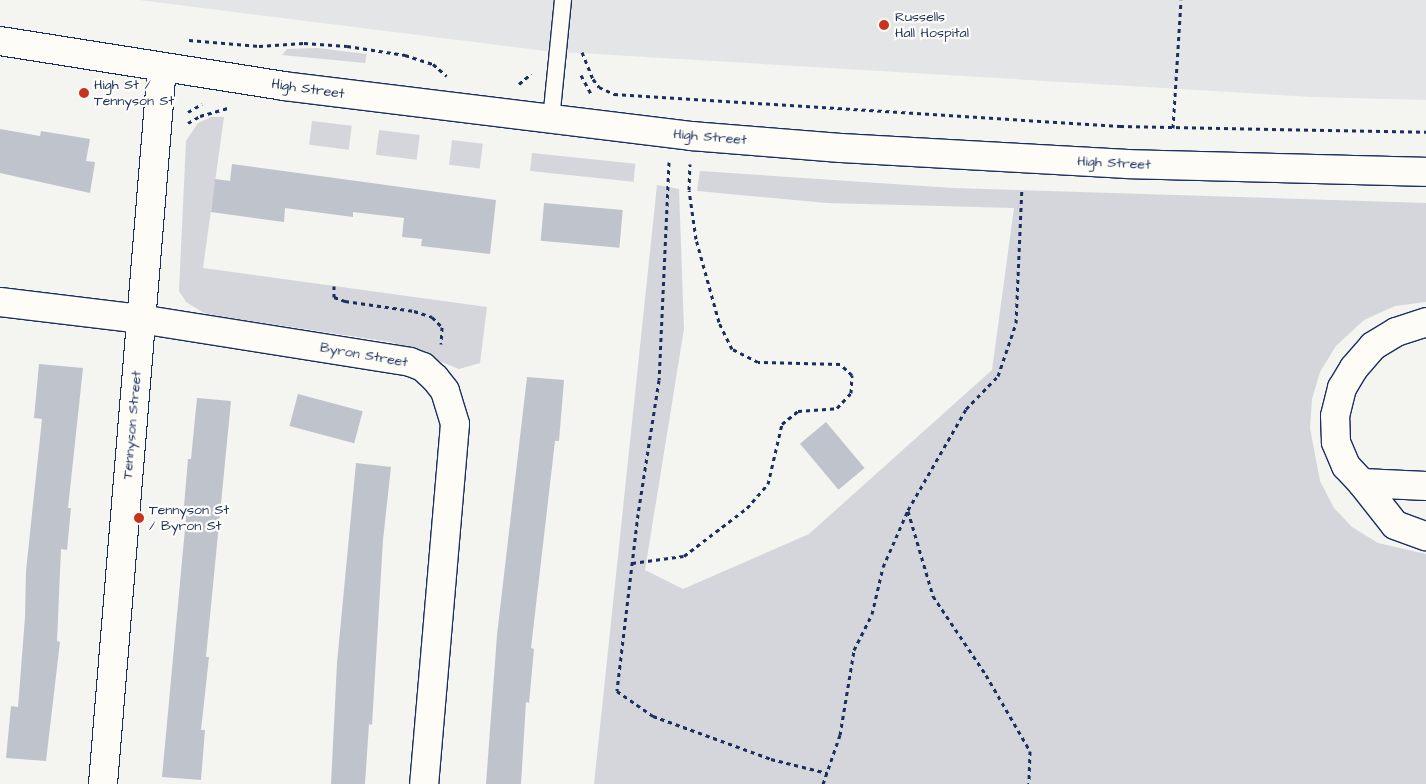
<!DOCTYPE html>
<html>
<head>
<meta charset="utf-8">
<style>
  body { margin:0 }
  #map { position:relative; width:1426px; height:784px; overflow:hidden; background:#f4f4f1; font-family:"Architects Daughter",sans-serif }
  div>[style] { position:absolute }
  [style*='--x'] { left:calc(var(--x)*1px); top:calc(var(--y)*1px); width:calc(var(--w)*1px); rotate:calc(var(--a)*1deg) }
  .built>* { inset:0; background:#e4e5e6 }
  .green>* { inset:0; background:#d4d6db; transform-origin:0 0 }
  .building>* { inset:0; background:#bfc3cc; transform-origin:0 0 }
  .path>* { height:3px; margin-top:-1.5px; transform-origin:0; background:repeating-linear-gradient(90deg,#1b2f5e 0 4px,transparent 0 8px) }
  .roads { filter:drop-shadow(1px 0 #1b2f5e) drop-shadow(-1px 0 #1b2f5e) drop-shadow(0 1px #1b2f5e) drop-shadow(0 -1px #1b2f5e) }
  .service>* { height:16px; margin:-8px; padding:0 8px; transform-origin:8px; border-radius:8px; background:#fdfcf7 }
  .minor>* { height:28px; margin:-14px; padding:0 14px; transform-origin:14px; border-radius:14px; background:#fdfcf7 }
  .primary>* { height:28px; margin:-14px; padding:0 14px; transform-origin:14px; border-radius:14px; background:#fdfcf7 }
  .dots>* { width:14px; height:14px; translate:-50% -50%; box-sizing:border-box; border:2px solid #fdfcf7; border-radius:50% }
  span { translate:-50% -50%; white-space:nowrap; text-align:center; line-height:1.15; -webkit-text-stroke:4.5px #fdfcf7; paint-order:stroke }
  .poi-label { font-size:14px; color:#1b2f5e }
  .left { translate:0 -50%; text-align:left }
  .street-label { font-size:14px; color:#1b2f5e }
</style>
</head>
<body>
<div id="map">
  <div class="built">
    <i style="clip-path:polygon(139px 0,1426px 0,1426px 100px,1313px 97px,545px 51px)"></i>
  </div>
  <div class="green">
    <i style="clip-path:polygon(317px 48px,367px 54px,365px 63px,282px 55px,287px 49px)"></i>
    <i style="clip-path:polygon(211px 117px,224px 117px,203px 268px,487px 307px,480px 363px,459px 369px,391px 342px,218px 316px,204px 313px,186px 302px,179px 291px,186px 141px,198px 123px)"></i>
    <i style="left:312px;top:121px;width:40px;height:24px;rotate:7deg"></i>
    <i style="left:379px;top:130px;width:41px;height:25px;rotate:7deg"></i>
    <i style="left:452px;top:140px;width:31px;height:25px;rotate:7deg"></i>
    <i style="left:532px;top:153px;width:104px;height:18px;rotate:6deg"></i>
    <i style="clip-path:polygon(700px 171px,953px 188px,1426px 203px,1426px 302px,1395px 306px,1364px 320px,1336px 346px,1320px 372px,1312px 399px,1310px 428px,1320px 481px,1334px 508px,1352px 527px,1378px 543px,1426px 554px,1426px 784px,594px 784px,657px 185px,679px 189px,684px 329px,645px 570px,683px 589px,809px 534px,992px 370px,1014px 208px,827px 203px,697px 191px)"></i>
  </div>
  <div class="building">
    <i style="clip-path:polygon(0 129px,40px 136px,41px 131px,90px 139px,86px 161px,95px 162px,90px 193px,0 173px)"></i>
    <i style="clip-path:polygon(232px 164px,496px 200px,490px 254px,421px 246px,422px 239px,402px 237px,404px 218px,353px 212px,353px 217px,285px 208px,284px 222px,211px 212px,215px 179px,230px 181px)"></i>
    <i style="left:544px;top:203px;width:79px;height:38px;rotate:5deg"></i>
    <i style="clip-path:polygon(39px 364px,83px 368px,68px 508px,71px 508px,67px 550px,61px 549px,57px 641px,60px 642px,46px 761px,6px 758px,11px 706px,18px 707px,25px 617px,26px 571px,42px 419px,34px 418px)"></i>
    <i style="clip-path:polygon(527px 377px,564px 380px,559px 441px,555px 441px,531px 648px,534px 649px,529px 703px,526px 702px,521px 784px,486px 784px,497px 635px)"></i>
    <i style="left:298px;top:394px;width:67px;height:33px;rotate:15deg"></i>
    <i style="clip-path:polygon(197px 398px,231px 401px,206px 657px,209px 657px,201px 730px,205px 730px,201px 780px,162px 777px,187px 507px,184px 506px,188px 459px,191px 459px)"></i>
    <i style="left:826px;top:422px;width:60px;height:34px;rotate:50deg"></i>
    <i style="clip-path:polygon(356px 463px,391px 467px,383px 540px,372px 725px,369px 724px,365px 784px,331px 784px,337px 663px)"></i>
  </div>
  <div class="path">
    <i style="--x:189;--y:40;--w:70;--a:4.9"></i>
    <i style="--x:259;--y:46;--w:45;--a:-3.8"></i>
    <i style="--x:304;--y:43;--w:43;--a:4"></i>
    <i style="--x:347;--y:46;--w:59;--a:8.8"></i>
    <i style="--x:405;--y:55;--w:29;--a:18"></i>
    <i style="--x:433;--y:64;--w:18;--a:41"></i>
    <i style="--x:582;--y:52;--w:29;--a:68"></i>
    <i style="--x:593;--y:79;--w:10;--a:53"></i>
    <i style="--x:599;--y:87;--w:17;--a:25"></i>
    <i style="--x:614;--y:94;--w:507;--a:3.62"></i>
    <i style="--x:1120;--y:126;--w:306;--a:1.1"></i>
    <i style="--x:581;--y:75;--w:21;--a:62"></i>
    <i style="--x:519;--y:84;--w:16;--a:-40"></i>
    <i style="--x:188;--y:112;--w:16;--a:-30"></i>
    <i style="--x:188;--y:123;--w:14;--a:-30"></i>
    <i style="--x:200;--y:116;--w:29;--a:-16"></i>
    <i style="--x:1173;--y:128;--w:128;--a:-86.4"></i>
    <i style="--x:669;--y:162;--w:218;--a:92.6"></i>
    <i style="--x:659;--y:380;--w:136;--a:98.9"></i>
    <i style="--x:638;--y:514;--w:178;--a:96.8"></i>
    <i style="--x:617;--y:691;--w:44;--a:34.8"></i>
    <i style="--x:653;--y:716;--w:126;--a:20"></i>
    <i style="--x:771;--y:759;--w:58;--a:14"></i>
    <i style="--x:334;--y:286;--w:11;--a:90"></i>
    <i style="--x:334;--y:297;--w:12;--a:20"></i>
    <i style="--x:345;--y:301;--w:70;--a:8.2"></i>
    <i style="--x:414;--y:311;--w:19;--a:18"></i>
    <i style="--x:432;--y:317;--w:14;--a:45"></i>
    <i style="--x:442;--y:327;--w:17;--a:93"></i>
    <i style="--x:908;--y:511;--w:89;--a:73.6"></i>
    <i style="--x:933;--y:596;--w:95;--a:56.1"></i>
    <i style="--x:986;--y:675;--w:88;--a:59.9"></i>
    <i style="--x:1030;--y:751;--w:33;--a:92"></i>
    <i style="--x:632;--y:563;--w:52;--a:-7.7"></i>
    <i style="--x:684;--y:556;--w:79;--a:-37.3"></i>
    <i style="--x:747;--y:508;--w:32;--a:-49"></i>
    <i style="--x:768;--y:484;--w:62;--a:-76.9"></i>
    <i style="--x:782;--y:424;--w:21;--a:-39"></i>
    <i style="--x:798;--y:411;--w:39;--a:-4"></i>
    <i style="--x:837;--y:408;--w:21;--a:-47"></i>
    <i style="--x:851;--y:393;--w:18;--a:-87"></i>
    <i style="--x:852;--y:375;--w:16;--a:-137"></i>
    <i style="--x:840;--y:364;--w:82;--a:-178.6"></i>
    <i style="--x:758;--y:362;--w:29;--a:-153"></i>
    <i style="--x:732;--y:349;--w:30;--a:-116"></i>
    <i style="--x:719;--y:322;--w:86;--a:-105.5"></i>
    <i style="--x:696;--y:239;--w:49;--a:-98.1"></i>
    <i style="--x:689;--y:190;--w:26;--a:-88"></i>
    <i style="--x:823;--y:784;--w:52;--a:-70.9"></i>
    <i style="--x:840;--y:735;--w:86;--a:-80.6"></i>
    <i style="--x:854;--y:650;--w:40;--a:-63.4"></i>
    <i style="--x:872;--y:614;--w:48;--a:-76.8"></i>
    <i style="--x:883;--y:567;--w:62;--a:-66.3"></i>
    <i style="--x:908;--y:510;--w:116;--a:-60.1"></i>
    <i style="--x:966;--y:409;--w:46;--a:-45.9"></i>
    <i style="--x:998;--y:376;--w:56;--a:-71.2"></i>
    <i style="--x:1016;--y:323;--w:135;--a:-87.5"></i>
  </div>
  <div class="roads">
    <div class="service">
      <i style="--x:551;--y:120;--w:121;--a:-84.3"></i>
    </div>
    <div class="minor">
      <i style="--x:0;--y:302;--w:141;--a:6.9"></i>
      <i style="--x:140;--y:319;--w:273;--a:9"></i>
      <i style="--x:410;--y:362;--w:14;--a:21"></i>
      <i style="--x:423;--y:367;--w:16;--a:43"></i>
      <i style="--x:435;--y:378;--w:16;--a:52"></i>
      <i style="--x:445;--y:391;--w:34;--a:73"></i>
      <i style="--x:455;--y:424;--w:361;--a:94.9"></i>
      <i style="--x:1362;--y:483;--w:23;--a:-133"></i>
      <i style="--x:1346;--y:466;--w:26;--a:-113"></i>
      <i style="--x:1336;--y:442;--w:26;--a:-92"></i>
      <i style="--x:1335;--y:416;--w:29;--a:-76"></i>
      <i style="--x:1342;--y:388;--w:23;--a:-59"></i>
      <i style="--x:1354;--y:368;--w:29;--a:-49"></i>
      <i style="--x:1373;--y:346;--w:27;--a:-31"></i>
      <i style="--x:1396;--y:332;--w:32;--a:-18"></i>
      <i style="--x:1426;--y:486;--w:64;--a:-177.3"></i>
      <i style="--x:1362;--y:483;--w:53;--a:51.8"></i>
      <i style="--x:1395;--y:525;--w:33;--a:20"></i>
      <i style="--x:103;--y:784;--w:719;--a:-85.3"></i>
    </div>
    <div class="primary">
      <i style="--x:0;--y:41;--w:288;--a:9"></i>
      <i style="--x:284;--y:86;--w:410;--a:7"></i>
      <i style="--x:691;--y:136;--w:150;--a:4.6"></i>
      <i style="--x:841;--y:148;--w:287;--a:3.2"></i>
      <i style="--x:1128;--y:164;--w:298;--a:1.5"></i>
    </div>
  </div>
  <div class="dots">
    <i style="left:884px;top:25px;background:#c8321e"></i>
    <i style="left:84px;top:93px;background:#c8321e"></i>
    <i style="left:139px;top:518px;background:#c8321e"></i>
  </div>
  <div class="poi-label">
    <span class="left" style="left:895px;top:25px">Russells<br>Hall Hospital</span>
    <span class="left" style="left:94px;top:93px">High St /<br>Tennyson St</span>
    <span class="left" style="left:149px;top:518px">Tennyson St<br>/ Byron St</span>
  </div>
  <div class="street-label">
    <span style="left:308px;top:89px;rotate:8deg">High Street</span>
    <span style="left:710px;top:137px;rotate:5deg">High Street</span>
    <span style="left:1114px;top:163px;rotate:3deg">High Street</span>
    <span style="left:364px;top:355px;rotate:10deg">Byron Street</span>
    <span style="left:132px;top:425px;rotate:-85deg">Tennyson Street</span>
  </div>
</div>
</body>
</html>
